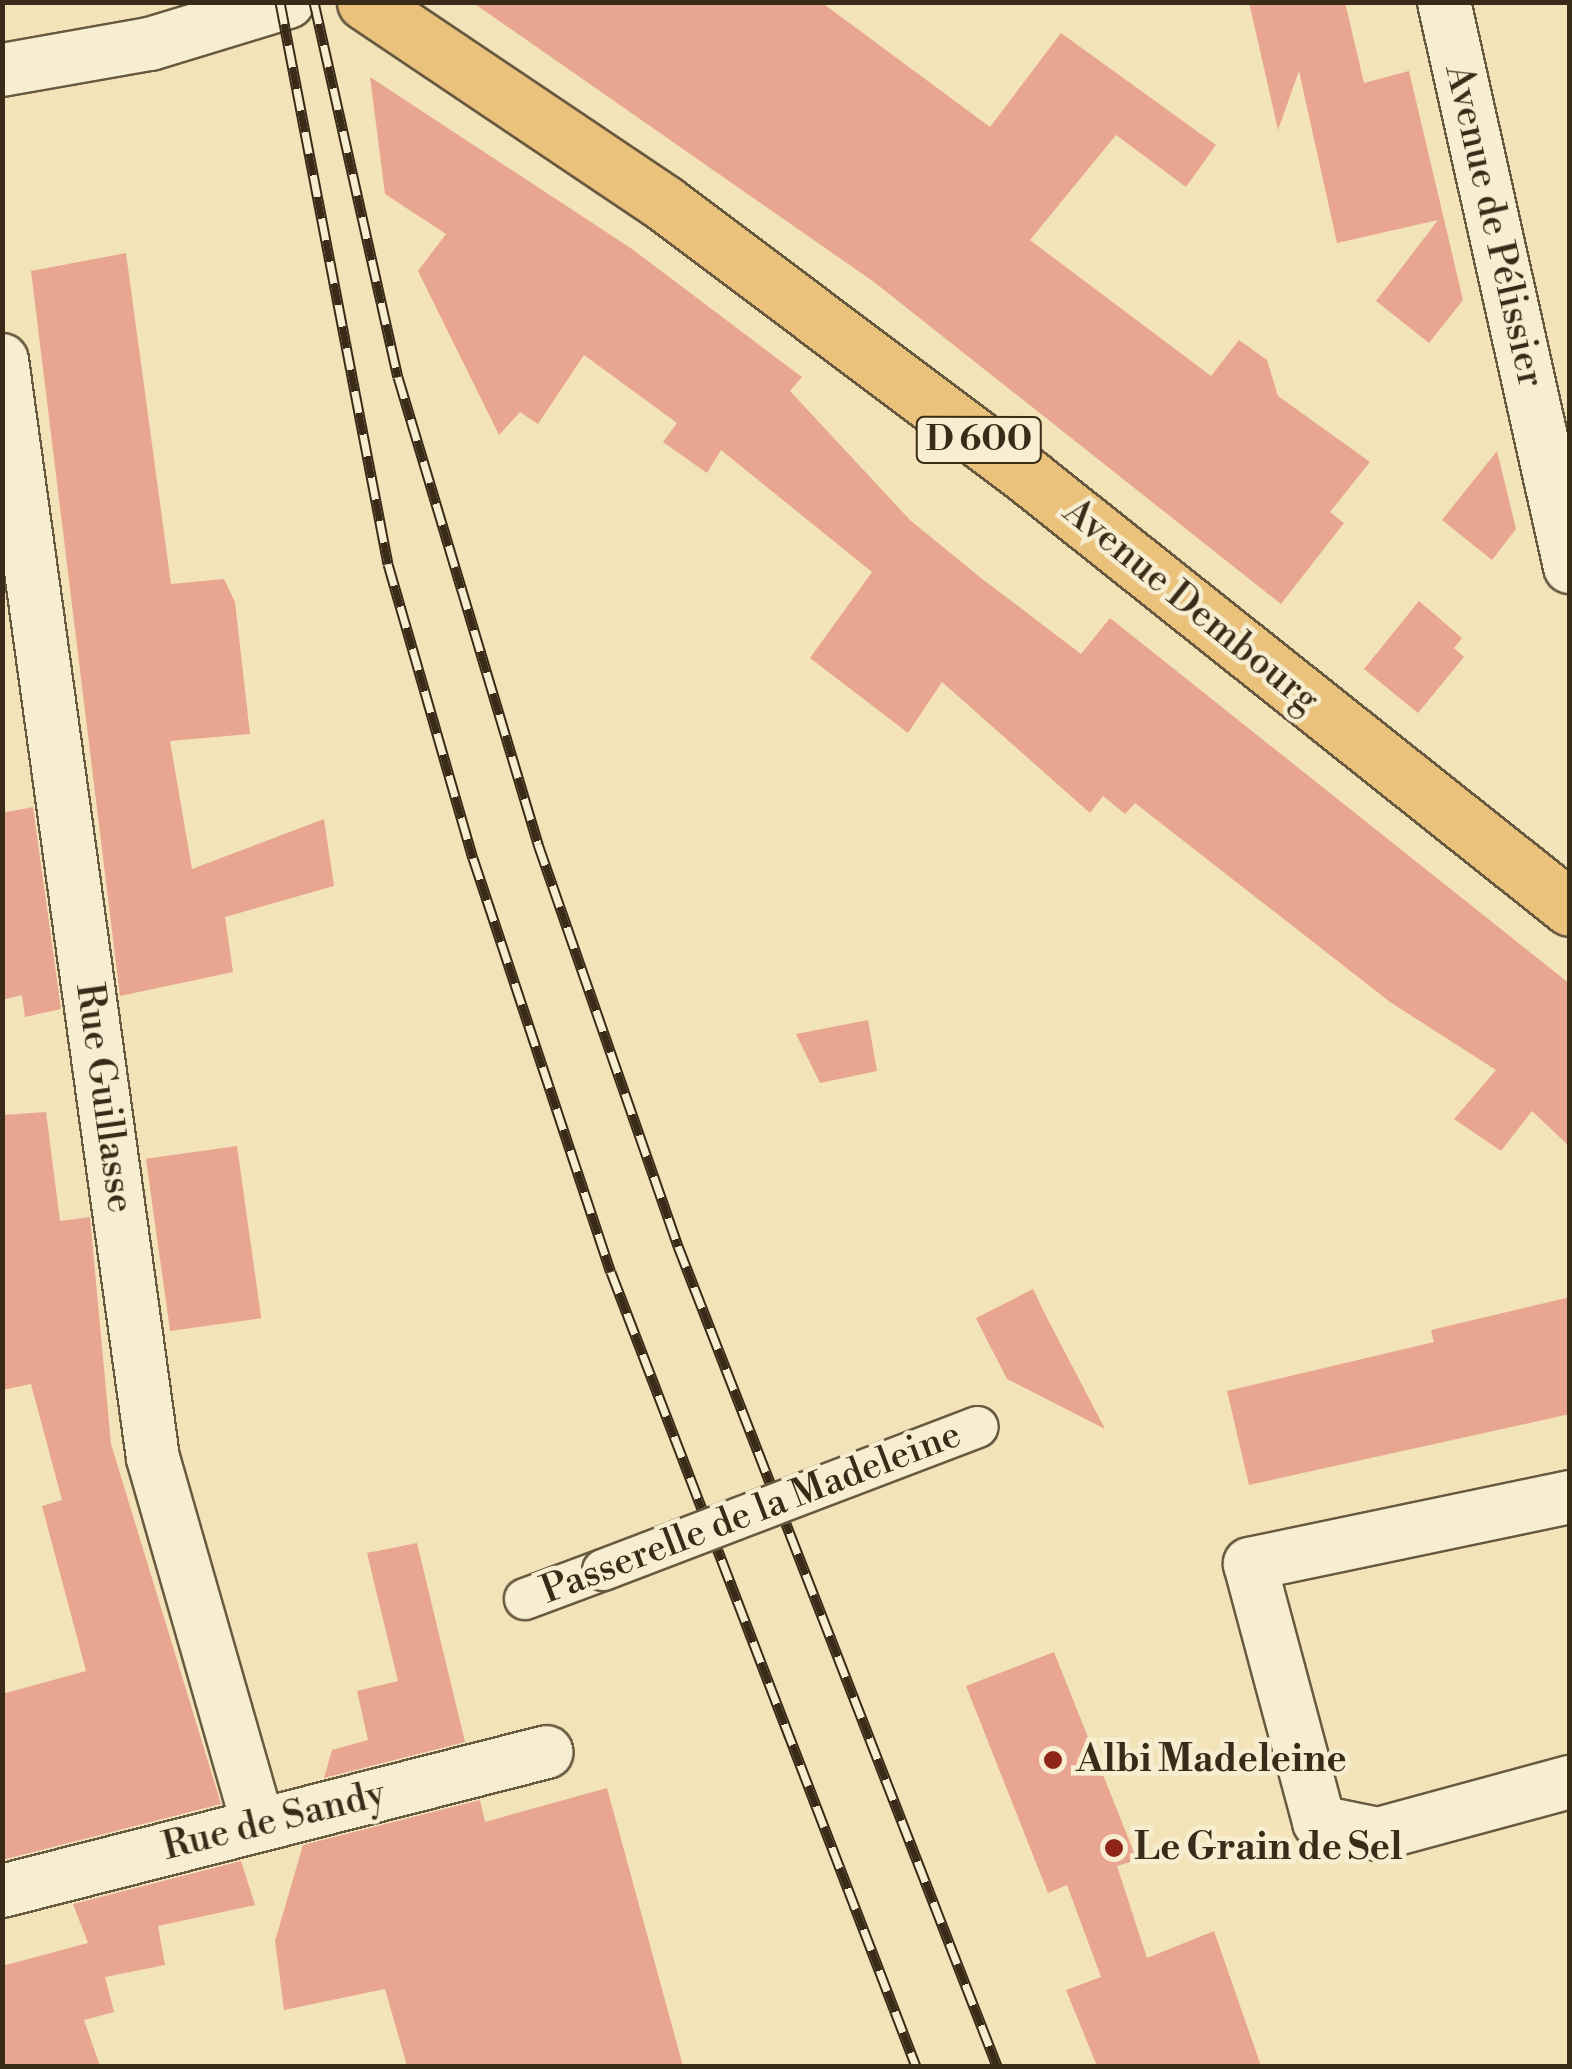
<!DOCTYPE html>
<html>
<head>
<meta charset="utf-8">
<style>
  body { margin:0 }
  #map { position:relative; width:1572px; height:2069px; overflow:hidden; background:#f3e3b8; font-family:"Libre Bodoni",serif }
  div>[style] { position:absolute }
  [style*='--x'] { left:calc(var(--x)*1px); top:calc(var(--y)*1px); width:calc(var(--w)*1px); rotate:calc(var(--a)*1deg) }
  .building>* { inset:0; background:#e8a692; transform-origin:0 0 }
  .roads { filter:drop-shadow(2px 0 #685941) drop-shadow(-2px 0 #685941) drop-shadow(0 2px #685941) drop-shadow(0 -2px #685941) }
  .pedestrian>* { height:40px; margin:-20px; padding:0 20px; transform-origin:20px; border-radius:20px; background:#f7edd1 }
  .minor>* { height:52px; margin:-26px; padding:0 26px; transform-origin:26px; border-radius:26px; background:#f7edd1 }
  .primary>* { height:55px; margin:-27.5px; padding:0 27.5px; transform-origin:27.5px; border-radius:27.5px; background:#eac27c }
  .rail>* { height:11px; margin-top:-5.5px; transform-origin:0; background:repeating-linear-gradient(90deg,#f7edd1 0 22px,#3a2b19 0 44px); box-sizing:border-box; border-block:2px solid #3a2b19 }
  .bridges { filter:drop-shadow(2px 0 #685941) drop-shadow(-2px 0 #685941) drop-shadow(0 2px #685941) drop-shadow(0 -2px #685941) }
  .pedestrian-bridge>* { height:40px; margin:-20px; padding:0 20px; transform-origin:20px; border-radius:20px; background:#f7edd1 }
  .dots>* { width:28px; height:28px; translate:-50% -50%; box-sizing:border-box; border:5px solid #f7edd1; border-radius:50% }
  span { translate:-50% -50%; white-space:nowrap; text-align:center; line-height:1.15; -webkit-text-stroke:9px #f7edd1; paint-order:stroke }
  .shield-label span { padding:2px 8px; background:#f7edd1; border:2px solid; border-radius:8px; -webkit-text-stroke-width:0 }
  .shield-label { font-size:35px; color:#3a2b19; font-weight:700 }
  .street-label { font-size:38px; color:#3a2b19 }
  .poi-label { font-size:38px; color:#3a2b19; font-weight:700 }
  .left { translate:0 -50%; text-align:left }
  .frame { position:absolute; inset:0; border:5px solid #3a2b19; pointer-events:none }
</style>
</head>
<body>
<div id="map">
  <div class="building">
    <i style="clip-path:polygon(472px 2px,821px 2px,990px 127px,1061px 33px,1216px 145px,1186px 187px,1116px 135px,1030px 240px,1211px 376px,1239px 340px,1267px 360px,1278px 396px,1370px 462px,1330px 512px,1344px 523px,1281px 604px,874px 282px)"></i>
    <i style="clip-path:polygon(1249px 2px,1345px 2px,1364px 83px,1409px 71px,1463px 300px,1429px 343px,1376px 301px,1438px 220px,1337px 243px,1299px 71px,1278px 130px)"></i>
    <i style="clip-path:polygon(370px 77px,632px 249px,802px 377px,790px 391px,910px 520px,981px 578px,1081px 654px,1110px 618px,1570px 984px,1570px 1147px,1532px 1111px,1501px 1151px,1454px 1119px,1496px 1070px,1390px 1002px,1135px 803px,1125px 814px,1103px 796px,1090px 813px,942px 682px,908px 733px,810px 658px,872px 572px,721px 450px,707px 473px,663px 442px,677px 423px,584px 355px,538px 424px,520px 412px,499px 435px,418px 271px,446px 234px,385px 194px)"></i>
    <i style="clip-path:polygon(126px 253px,171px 584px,224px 579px,235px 602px,250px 734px,170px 741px,192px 869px,324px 819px,334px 886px,225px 917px,233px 972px,120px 996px,31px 271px)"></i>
    <i style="clip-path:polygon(1497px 451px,1516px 529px,1492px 560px,1442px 520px)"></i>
    <i style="clip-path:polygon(1419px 601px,1462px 638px,1454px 648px,1464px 657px,1418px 713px,1364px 669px)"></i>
    <i style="clip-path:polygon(33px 807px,61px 1009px,25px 1017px,22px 995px,2px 1000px,2px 813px)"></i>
    <i style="clip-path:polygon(868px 1020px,877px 1071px,820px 1083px,796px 1034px)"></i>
    <i style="clip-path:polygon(46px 1112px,60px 1221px,90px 1217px,111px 1444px,221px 1804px,2px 1860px,2px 1694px,86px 1671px,42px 1506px,62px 1500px,31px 1384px,2px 1390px,2px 1115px)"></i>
    <i style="left:237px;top:1146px;width:174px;height:92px;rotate:82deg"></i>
    <i style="clip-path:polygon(1033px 1289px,1045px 1314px,1105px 1429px,1007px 1379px,988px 1342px,976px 1318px)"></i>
    <i style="clip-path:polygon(1570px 1297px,1570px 1414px,1249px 1485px,1227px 1391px,1434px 1342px,1431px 1330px)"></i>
    <i style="clip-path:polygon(417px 1543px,465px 1742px,324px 1778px,332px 1750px,368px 1740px,357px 1691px,398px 1681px,367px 1553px)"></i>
    <i style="clip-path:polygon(1054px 1652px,1137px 1860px,1117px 1866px,1147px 1958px,1214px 1931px,1261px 2066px,1097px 2066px,1066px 1990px,1101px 1977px,1067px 1885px,1048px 1893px,966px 1686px)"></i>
    <i style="clip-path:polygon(607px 1788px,683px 2066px,407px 2066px,385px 1989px,284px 2010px,275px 1941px,303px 1845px,480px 1800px,485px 1822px)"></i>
    <i style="clip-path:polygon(241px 1861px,255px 1905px,158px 1926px,165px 1965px,105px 1977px,114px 2012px,84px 2020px,100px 2066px,2px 2066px,2px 1966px,88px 1943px,73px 1904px)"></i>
  </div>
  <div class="roads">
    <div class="pedestrian">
      <i style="--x:525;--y:1599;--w:83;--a:-20.4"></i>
    </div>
    <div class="minor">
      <i style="--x:1444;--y:2;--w:579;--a:77.43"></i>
      <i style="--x:2;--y:70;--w:150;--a:-10"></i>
      <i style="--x:150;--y:44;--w:144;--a:-16.9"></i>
      <i style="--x:2;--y:360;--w:1108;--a:82.17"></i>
      <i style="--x:153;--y:1458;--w:382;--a:74"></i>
      <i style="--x:1570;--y:1497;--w:327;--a:168.2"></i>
      <i style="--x:1250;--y:1564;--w:267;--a:75"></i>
      <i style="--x:1319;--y:1822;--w:60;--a:11.5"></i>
      <i style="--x:1378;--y:1834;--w:199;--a:-15.2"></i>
      <i style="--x:2;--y:1891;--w:562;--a:-14.31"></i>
    </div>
    <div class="primary">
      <i style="--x:365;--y:2;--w:360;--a:33.9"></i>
      <i style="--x:664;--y:203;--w:458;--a:36.9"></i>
      <i style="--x:1030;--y:478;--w:690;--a:38.53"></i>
    </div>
  </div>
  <div class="rail">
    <i style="--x:280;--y:2;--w:572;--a:79.12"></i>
    <i style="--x:388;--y:564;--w:306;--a:73.9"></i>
    <i style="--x:473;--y:858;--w:436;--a:71.6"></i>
    <i style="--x:611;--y:1272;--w:851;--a:68.99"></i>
    <i style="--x:314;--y:2;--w:384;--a:77.4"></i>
    <i style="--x:398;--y:377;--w:488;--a:73.3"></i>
    <i style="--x:538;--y:844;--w:426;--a:70.8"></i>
    <i style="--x:678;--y:1246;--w:880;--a:68.74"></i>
  </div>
  <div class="bridges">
    <div class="pedestrian-bridge">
      <i style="--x:603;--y:1570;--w:401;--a:-20.9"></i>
    </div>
  </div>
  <div class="dots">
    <i style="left:1053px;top:1760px;background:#8f2418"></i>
    <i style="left:1114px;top:1848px;background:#8f2418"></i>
  </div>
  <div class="shield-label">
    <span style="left:979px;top:440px">D 600</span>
  </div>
  <div class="street-label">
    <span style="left:1494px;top:226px;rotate:77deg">Avenue de Pélissier</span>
    <span style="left:1191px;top:606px;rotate:39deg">Avenue Dembourg</span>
    <span style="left:104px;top:1098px;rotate:82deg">Rue Guillasse</span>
    <span style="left:751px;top:1513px;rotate:-21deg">Passerelle de la Madeleine</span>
    <span style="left:274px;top:1821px;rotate:-14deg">Rue de Sandy</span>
  </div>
  <div class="poi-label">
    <span class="left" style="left:1076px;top:1760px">Albi Madeleine</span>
    <span class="left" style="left:1134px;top:1848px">Le Grain de Sel</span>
  </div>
  <div class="frame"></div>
</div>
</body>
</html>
